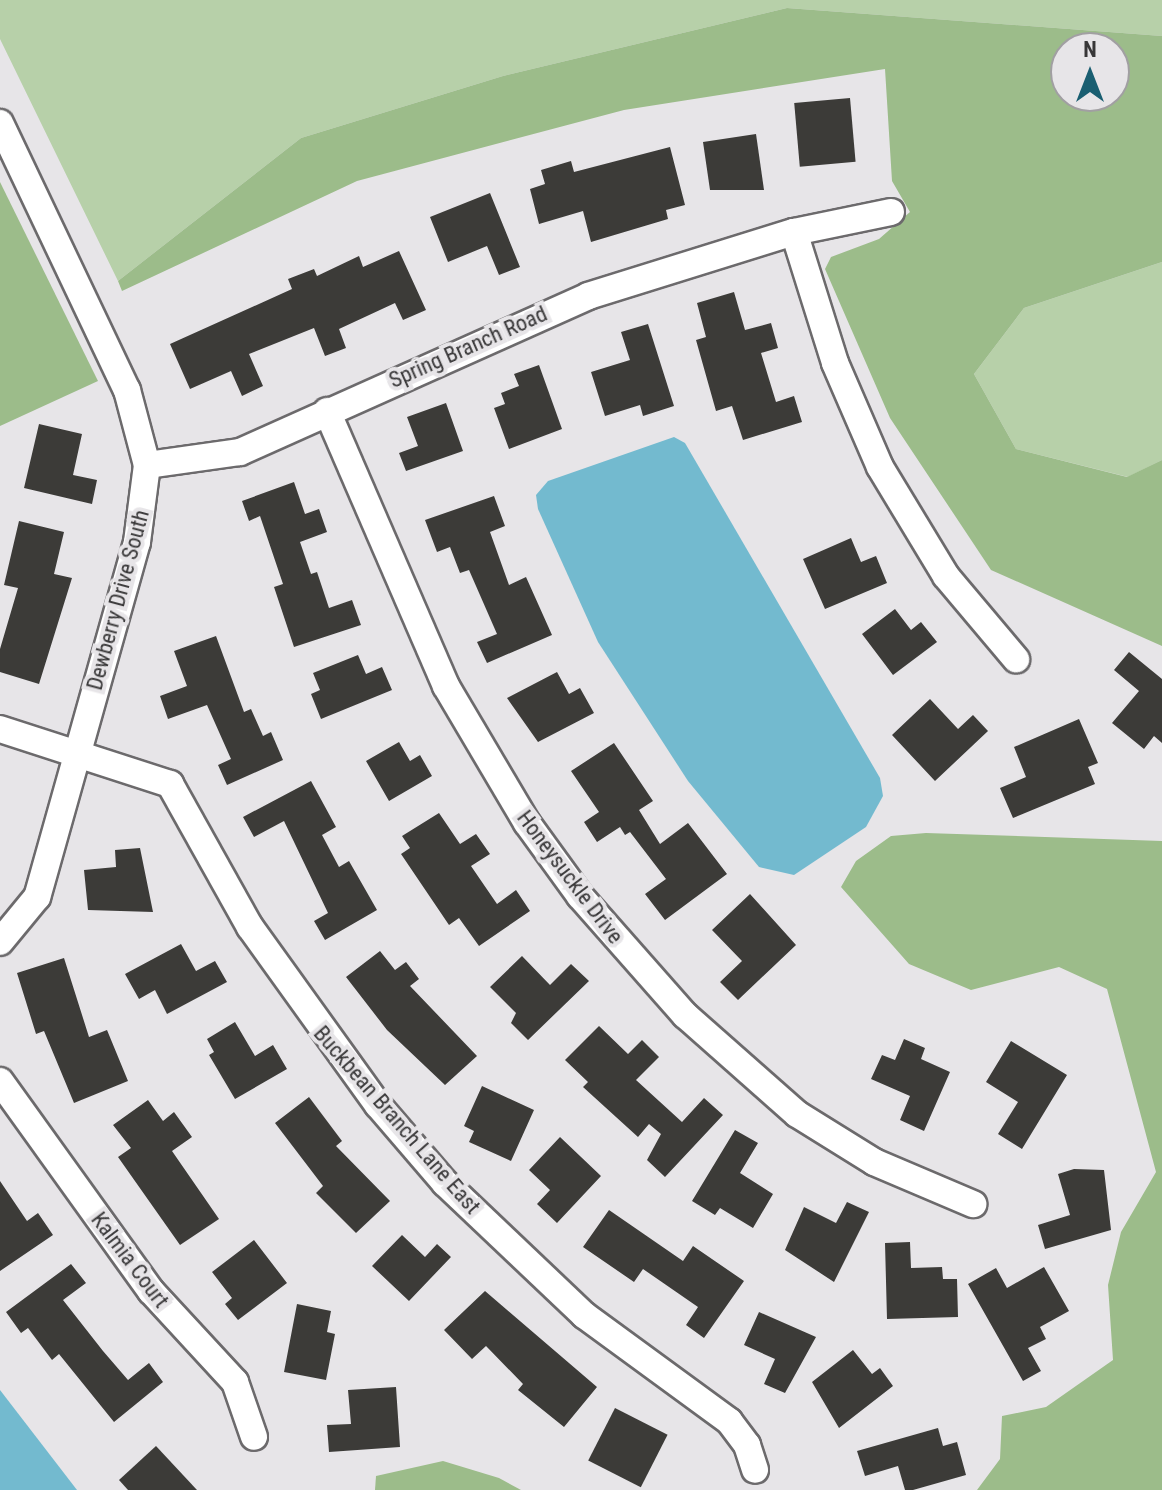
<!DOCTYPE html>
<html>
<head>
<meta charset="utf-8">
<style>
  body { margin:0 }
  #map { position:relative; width:1162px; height:1490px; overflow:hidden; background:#e7e5e8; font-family:"Roboto Condensed",sans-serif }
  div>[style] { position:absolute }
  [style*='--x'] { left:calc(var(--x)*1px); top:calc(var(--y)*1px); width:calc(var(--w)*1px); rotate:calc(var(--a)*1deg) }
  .green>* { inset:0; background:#b7d0a9 }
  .forest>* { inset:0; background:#9cbc8a }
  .water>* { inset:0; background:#73bacf }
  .building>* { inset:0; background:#3c3b38; transform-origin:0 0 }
  .roads { filter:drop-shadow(2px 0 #6c6a6c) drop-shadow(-2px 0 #6c6a6c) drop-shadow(0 2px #6c6a6c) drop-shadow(0 -2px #6c6a6c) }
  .street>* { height:26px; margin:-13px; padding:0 13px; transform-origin:13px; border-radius:13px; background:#fff }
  span { translate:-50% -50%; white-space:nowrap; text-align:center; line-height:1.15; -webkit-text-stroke:8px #e7e5e8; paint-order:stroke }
  .street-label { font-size:22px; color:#383738 }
  .north { position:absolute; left:1050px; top:32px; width:80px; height:80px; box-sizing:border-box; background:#e7e5e8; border:2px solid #a19fa2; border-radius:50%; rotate:0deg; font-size:22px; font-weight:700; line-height:32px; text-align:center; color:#383738 }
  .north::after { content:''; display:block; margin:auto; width:28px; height:36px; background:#1a5e71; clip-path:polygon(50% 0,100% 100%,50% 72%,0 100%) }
</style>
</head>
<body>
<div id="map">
  <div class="green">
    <i style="clip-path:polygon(0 0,1162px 0,1162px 36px,787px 8px,503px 76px,301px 138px,118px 281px,0 39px)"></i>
    <i style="clip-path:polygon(1162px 262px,1162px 460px,1128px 477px,1016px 449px,974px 374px,1024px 308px)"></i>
  </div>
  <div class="forest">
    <i style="clip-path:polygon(evenodd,787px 8px,1162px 36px,1162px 262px,1024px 308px,974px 374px,1016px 449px,1127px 477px,1162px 460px,1162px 646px,991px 570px,890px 418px,825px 269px,831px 257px,879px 239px,910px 212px,892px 181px,885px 69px,624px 110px,357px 181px,122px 291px,118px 281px,301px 138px,503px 76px,787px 8px,1066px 48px,1114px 48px,1114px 96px,1066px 96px,1066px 48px)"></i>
    <i style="clip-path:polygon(0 182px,98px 381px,0 426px)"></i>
    <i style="clip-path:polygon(926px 833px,1162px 841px,1162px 1490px,977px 1490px,1000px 1459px,1002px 1416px,1046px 1407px,1113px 1360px,1108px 1285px,1121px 1232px,1156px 1172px,1107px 989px,1059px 967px,971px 990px,909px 964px,841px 887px,856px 861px,891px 836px)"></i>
    <i style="clip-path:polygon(443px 1461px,499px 1478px,521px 1490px,375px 1490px,376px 1476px)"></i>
  </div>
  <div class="water">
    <i style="clip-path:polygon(674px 437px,685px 443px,880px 778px,883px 796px,866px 827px,794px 875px,759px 867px,688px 781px,598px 642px,538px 509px,536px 495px,548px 481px)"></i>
    <i style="clip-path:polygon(0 1390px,77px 1490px,0 1490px)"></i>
  </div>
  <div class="building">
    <i style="left:850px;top:98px;width:64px;height:56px;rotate:85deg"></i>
    <i style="clip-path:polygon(756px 134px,764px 190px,710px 190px,703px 142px)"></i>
    <i style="clip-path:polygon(670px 147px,685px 205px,666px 210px,668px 219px,591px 242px,583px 211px,539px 224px,530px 189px,545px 184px,541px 170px,571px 161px,574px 172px)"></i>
    <i style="clip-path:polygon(490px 193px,520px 267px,499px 275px,487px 246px,448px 262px,430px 217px)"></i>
    <i style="clip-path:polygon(399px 251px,426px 310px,403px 320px,395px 303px,339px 329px,346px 348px,325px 356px,314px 328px,249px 354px,263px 386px,242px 396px,231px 371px,190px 389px,170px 344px,292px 289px,288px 279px,314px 269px,317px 276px,359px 256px,363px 267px)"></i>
    <i style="clip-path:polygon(734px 292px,745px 330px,771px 323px,778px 348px,761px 353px,776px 402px,794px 396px,802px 422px,743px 440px,732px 406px,716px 411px,696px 340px,706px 337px,697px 303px)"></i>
    <i style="clip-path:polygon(648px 324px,674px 406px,643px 416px,640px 405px,605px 416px,591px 372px,630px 360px,621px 332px)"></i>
    <i style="clip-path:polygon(539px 365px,562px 429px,509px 449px,494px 408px,505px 404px,501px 393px,519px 386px,514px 374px)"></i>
    <i style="clip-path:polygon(446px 403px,463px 451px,406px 471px,399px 453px,418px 446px,407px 417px)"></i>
    <i style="clip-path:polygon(39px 424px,82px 434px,73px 475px,97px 480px,92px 504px,24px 488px)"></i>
    <i style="clip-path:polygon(294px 482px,305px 514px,319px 509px,327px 532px,300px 542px,311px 574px,317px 572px,329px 608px,352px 600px,361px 625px,294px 647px,274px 587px,283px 584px,260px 516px,249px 521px,242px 501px)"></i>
    <i style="clip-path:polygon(494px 496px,505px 526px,490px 532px,509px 585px,526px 577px,552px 635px,487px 663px,477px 642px,497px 634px,469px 570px,460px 573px,450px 547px,437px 552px,425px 520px)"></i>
    <i style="clip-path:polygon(19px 521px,64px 532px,54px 574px,72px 578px,39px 684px,0 672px,0 649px,18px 588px,4px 585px)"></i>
    <i style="clip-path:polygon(851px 538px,861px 562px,876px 556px,887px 583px,825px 609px,803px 559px)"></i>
    <i style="clip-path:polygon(895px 609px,911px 630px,921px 622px,937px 642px,893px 675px,862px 634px)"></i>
    <i style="clip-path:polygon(216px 636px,244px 712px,251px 709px,263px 736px,271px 732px,283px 760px,227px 785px,218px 765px,231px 759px,207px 705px,168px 719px,160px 696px,187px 686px,174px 651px)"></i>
    <i style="clip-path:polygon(1129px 652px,1162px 679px,1162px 743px,1154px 736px,1144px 749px,1112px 723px,1139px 691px,1114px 670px)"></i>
    <i style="clip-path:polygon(358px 655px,366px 674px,382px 667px,392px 690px,321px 719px,311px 694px,320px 690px,313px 673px)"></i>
    <i style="clip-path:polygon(557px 672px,569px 694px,580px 688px,594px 713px,538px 742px,507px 698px)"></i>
    <i style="clip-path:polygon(930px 699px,958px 729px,973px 715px,988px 731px,935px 781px,892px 735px)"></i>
    <i style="clip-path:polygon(1079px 719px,1098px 763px,1088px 767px,1095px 784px,1013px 818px,1000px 788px,1026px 777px,1014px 747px)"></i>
    <i style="clip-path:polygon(399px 742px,410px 761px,420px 755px,432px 776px,389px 801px,366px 761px)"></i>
    <i style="clip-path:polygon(614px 743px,653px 801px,639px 810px,660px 844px,688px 823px,727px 874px,665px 920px,645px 894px,666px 879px,630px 832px,625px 835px,620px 827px,597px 842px,584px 822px,599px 812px,571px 771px)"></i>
    <i style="clip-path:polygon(311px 781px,336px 827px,322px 835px,339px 867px,349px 861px,377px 910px,325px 940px,314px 921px,328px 913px,284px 821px,254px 837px,243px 817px)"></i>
    <i style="clip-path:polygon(439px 813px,460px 844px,476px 834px,490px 854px,471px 866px,497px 904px,516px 890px,530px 911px,479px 946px,459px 918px,449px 925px,401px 854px,410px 848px,402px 836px)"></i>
    <i style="clip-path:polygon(140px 848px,153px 912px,88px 910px,84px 870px,116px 867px,115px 850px)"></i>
    <i style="clip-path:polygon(750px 894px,796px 945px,738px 1000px,720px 982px,742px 961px,712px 930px)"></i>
    <i style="clip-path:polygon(181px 944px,196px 971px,215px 961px,227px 982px,167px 1014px,155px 990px,139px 999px,125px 974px)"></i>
    <i style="clip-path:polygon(380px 951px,395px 970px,406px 962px,419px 979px,410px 986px,477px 1056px,445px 1085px,387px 1030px,346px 977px)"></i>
    <i style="clip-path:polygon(522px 956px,550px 985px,571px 964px,589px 981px,528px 1040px,511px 1023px,516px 1013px,490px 987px)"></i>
    <i style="clip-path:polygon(64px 958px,89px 1037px,107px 1030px,128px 1081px,74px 1103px,44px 1031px,36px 1034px,17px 973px)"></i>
    <i style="clip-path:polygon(235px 1022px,255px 1056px,273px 1045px,287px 1069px,235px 1099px,209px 1055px,214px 1052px,207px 1039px)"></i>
    <i style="clip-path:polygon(599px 1026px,628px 1054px,642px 1040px,659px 1057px,636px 1080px,682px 1122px,704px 1098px,723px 1115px,665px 1177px,647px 1160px,661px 1134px,649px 1124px,638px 1137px,583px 1087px,588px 1082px,565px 1060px)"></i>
    <i style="clip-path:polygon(904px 1039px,925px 1048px,921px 1059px,950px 1072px,924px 1131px,900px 1120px,910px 1096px,871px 1079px,882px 1055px,895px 1060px)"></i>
    <i style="clip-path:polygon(1011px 1041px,1067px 1075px,1022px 1149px,998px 1134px,1018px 1102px,986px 1082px)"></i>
    <i style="clip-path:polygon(482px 1086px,534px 1110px,511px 1161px,469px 1142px,474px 1131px,464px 1126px)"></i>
    <i style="clip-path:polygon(309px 1097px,342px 1141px,336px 1146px,390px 1201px,356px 1233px,316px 1193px,323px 1186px,275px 1123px)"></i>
    <i style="clip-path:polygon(148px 1100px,163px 1121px,174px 1112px,192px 1137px,172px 1151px,219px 1219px,180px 1245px,118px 1157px,131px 1148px,113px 1125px)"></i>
    <i style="clip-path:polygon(735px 1130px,758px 1143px,740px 1173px,773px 1194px,753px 1228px,720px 1208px,715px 1215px,692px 1201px)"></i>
    <i style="clip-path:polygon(560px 1137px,601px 1176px,557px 1223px,537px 1204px,550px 1190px,529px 1170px)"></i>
    <i style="clip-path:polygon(1074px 1169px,1104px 1170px,1111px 1230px,1045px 1249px,1038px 1225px,1070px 1215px,1058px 1174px)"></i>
    <i style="clip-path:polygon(0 1181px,27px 1221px,38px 1213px,53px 1235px,0 1271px)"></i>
    <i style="clip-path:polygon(847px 1202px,869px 1212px,834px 1282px,785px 1250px,804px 1207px,836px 1223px)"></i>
    <i style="clip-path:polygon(609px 1210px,683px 1261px,693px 1246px,744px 1281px,704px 1338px,686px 1325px,698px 1307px,643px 1269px,634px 1282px,583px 1247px)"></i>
    <i style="clip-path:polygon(402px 1235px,425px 1257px,437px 1244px,451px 1257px,409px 1301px,372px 1266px)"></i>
    <i style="clip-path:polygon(254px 1240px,287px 1283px,238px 1320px,225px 1304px,232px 1298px,212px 1272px)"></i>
    <i style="clip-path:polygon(910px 1242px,911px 1268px,942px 1267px,943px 1279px,957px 1279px,958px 1317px,887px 1319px,885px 1243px)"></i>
    <i style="clip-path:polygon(71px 1264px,86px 1283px,63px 1300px,103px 1351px,128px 1380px,149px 1363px,163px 1382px,114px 1422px,59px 1354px,52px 1360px,28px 1328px,21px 1333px,6px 1312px)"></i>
    <i style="clip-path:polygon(1044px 1267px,1069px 1311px,1040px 1327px,1046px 1339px,1028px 1348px,1041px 1371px,1023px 1381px,968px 1284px,996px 1268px,1007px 1288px)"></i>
    <i style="clip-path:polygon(485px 1291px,597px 1387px,564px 1427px,518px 1390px,523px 1384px,486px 1346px,472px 1359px,444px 1330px)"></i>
    <i style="clip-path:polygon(297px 1304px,331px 1311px,327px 1332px,335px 1334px,326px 1380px,284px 1372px)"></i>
    <i style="clip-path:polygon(759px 1312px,816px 1337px,785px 1393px,764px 1384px,775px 1359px,744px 1345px)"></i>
    <i style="clip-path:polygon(853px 1350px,872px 1374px,880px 1368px,893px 1386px,839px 1428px,812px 1382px)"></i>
    <i style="clip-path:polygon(396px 1387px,400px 1447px,329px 1452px,327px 1425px,351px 1424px,348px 1390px)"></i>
    <i style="left:615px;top:1408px;width:59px;height:59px;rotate:27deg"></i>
    <i style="clip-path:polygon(938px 1428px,943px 1446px,957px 1442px,966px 1475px,913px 1490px,905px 1490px,898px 1466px,865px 1476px,857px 1451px)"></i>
    <i style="clip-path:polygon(156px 1446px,197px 1490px,128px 1490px,119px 1480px)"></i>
  </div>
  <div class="roads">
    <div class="street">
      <i style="--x:0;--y:123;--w:296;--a:64.6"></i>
      <i style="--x:127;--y:390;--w:78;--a:75.1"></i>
      <i style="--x:147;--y:465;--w:78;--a:97.4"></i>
      <i style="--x:137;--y:542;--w:369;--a:105.7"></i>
      <i style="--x:37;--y:897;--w:58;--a:129.4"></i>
      <i style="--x:794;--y:232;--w:137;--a:72.6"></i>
      <i style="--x:835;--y:363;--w:113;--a:66.6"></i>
      <i style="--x:880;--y:467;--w:127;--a:58.8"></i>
      <i style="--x:946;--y:576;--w:109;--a:49.9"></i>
      <i style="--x:327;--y:411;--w:300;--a:66.6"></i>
      <i style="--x:446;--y:686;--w:159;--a:59.4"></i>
      <i style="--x:527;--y:823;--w:90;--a:54"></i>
      <i style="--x:580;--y:896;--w:159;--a:48.6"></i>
      <i style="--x:685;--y:1015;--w:149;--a:41.5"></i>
      <i style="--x:797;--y:1114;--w:91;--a:31.9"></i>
      <i style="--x:874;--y:1162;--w:108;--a:23"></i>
      <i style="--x:147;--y:465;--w:94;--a:-8"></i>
      <i style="--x:240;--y:452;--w:381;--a:-24.1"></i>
      <i style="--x:588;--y:296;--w:216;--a:-17.3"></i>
      <i style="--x:794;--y:232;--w:99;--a:-11.7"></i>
      <i style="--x:0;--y:729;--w:179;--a:17.9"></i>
      <i style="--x:170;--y:784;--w:164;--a:60.8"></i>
      <i style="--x:250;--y:927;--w:219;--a:54.3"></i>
      <i style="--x:378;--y:1105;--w:103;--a:49.3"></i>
      <i style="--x:445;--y:1183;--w:192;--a:43.5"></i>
      <i style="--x:584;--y:1315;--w:180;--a:36.2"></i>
      <i style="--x:729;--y:1421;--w:30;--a:53"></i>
      <i style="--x:747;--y:1445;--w:26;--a:72"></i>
      <i style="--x:0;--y:1081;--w:259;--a:54.3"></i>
      <i style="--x:151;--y:1291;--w:124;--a:47.3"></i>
      <i style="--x:235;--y:1382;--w:58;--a:70.9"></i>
    </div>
  </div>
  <div class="street-label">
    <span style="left:468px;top:347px;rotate:-24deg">Spring Branch Road</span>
    <span style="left:118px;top:600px;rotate:-75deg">Dewberry Drive South</span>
    <span style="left:570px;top:877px;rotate:53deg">Honeysuckle Drive</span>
    <span style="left:397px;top:1120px;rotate:49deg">Buckbean Branch Lane East</span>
    <span style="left:130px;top:1260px;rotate:53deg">Kalmia Court</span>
  </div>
  <div class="north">N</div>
</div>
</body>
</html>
